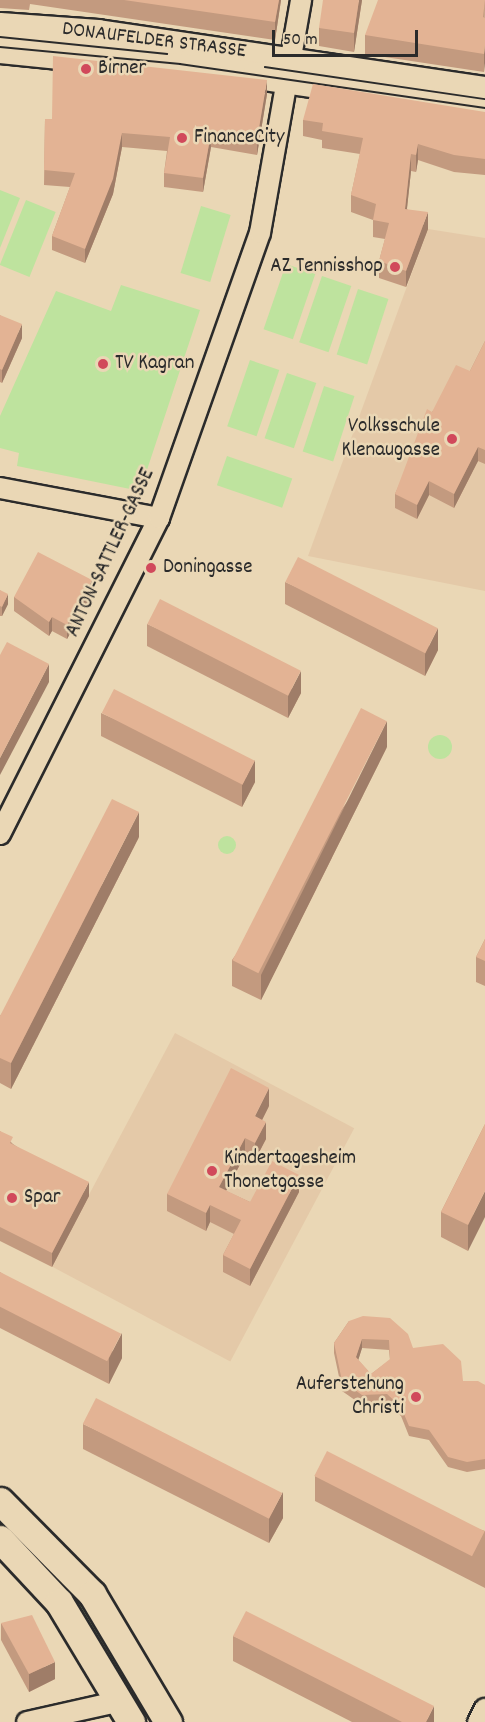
<!DOCTYPE html>
<html>
<head>
<meta charset="utf-8">
<style>
  body { margin:0 }
  #map { position:relative; width:485px; height:1722px; overflow:hidden; background:#ead7b5; font-family:Dekko,sans-serif }
  div>[style] { position:absolute }
  [style*='--x'] { left:calc(var(--x)*1px); top:calc(var(--y)*1px); width:calc(var(--w)*1px); rotate:calc(var(--a)*1deg) }
  .built>* { inset:0; background:#e4c9a8; transform-origin:0 0 }
  .green>* { inset:0; background:#bee39e; transform-origin:0 0 }
  .round { border-radius:50% }
  .roads { filter:drop-shadow(2px 0 #2b2b2b) drop-shadow(-2px 0 #2b2b2b) drop-shadow(0 2px #2b2b2b) drop-shadow(0 -2px #2b2b2b) }
  .street>* { height:20px; margin:-10px; padding:0 10px; transform-origin:10px; border-radius:10px; background:#ead7b5 }
  .secondary>* { height:27px; margin:-13.5px; padding:0 13.5px; transform-origin:13.5px; border-radius:13.5px; background:#ead7b5 }
  .tram>* { height:1.5px; margin:-0.75px; padding:0 0.75px; transform-origin:0.75px; border-radius:0.75px; background:#2b2b2b }
  .wall>* { inset:0; background:#c39a7f }
  .shaded-wall>* { inset:0; background:#9f7d68 }
  .building>* { inset:0; background:#e3b394; transform-origin:0 0 }
  .dots>* { width:16px; height:16px; translate:-50% -50%; box-sizing:border-box; border:3px solid #ead7b5; border-radius:50% }
  span { translate:-50% -50%; white-space:nowrap; text-align:center; line-height:1.15; -webkit-text-stroke:5px #ead7b5; paint-order:stroke }
  .street-label { font-size:21px; color:#2b2b2b }
  .poi-label { font-size:21px; color:#2b2b2b }
  .left { translate:0 -50%; text-align:left }
  .right { translate:-100% -50%; text-align:right }
  .scale { position:absolute; left:272px; top:30px; width:146px; height:27px; box-sizing:border-box; border:3px solid #2b2b2b; border-top:0; padding-left:8px; font-size:18px; line-height:21px; white-space:nowrap; color:#2b2b2b; -webkit-text-stroke:4px #ead7b5; paint-order:stroke }
</style>
</head>
<body>
<div id="map">
  <div class="built">
    <i style="clip-path:polygon(428px 229px,485px 238px,485px 591px,308px 556px)"></i>
    <i style="left:175px;top:1033px;width:203px;height:264px;rotate:28deg"></i>
  </div>
  <div class="green">
    <i style="clip-path:polygon(0 190px,20px 198px,0 248px)"></i>
    <i style="left:26px;top:200px;width:32px;height:70px;rotate:22deg"></i>
    <i style="left:201px;top:206px;width:31px;height:70px;rotate:17deg"></i>
    <i style="left:286px;top:264px;width:31px;height:69px;rotate:19deg"></i>
    <i style="left:322px;top:276px;width:31px;height:70px;rotate:19deg"></i>
    <i style="clip-path:polygon(121px 285px,200px 310px,140px 491px,17px 466px,19px 453px,0 448px,0 416px,56px 291px,111px 311px)"></i>
    <i style="left:358px;top:289px;width:32px;height:69px;rotate:18deg"></i>
    <i style="left:250px;top:360px;width:31px;height:70px;rotate:19deg"></i>
    <i style="left:287px;top:373px;width:31px;height:69px;rotate:19deg"></i>
    <i style="left:324px;top:386px;width:32px;height:69px;rotate:18deg"></i>
    <i style="left:227px;top:456px;width:69px;height:31px;rotate:19deg"></i>
    <i class="round" style="left:428px;top:735px;width:24px;height:24px"></i>
    <i class="round" style="left:218px;top:836px;width:18px;height:18px"></i>
    <i style="clip-path:polygon(0 1517px,79px 1600px,153px 1722px,90px 1624px,0 1525px)"></i>
  </div>
  <div class="roads">
    <div class="street">
      <i style="--x:0;--y:488;--w:162;--a:10.7"></i>
      <i style="--x:0;--y:834;--w:354;--a:-63.3"></i>
      <i style="--x:159;--y:518;--w:302;--a:-70.5"></i>
      <i style="--x:260;--y:233;--w:237;--a:-80"></i>
      <i style="--x:27;--y:1722;--w:96;--a:-12.6"></i>
      <i style="--x:478;--y:1722;--w:15;--a:-62"></i>
    </div>
    <div class="secondary">
      <i style="--x:0;--y:26;--w:98;--a:4.1"></i>
      <i style="--x:98;--y:33;--w:391;--a:8.4"></i>
      <i style="--x:0;--y:49;--w:257;--a:5.8"></i>
      <i style="--x:256;--y:75;--w:232;--a:8.4"></i>
      <i style="--x:0;--y:1501;--w:131;--a:45.3"></i>
      <i style="--x:92;--y:1594;--w:149;--a:59.3"></i>
      <i style="--x:0;--y:1539;--w:86;--a:46.9"></i>
      <i style="--x:59;--y:1602;--w:140;--a:59"></i>
    </div>
  </div>
  <div class="tram">
    <i style="--x:0;--y:37;--w:168;--a:5.8"></i>
    <i style="--x:0;--y:47;--w:181;--a:5.4"></i>
    <i style="--x:180;--y:64;--w:308;--a:8.2"></i>
    <i style="--x:265;--y:67;--w:222;--a:8.3"></i>
  </div>
  <div class="wall">
    <i style="clip-path:polygon(0 0,281px 0,275px 40px,30px 4px,29px 10px,0 8px)"></i>
    <i style="clip-path:polygon(362px 0,354px 52px,319px 46px,319px 28px)"></i>
    <i style="clip-path:polygon(485px 0,484px 72px,365px 54px,365px 35px)"></i>
    <i style="clip-path:polygon(267px 94px,257px 155px,211px 147px,203px 192px,164px 187px,164px 173px,167px 151px,122px 147px,113px 194px,85px 263px,52px 250px,52px 236px,70px 187px,44px 185px,45px 119px,52px 119px)"></i>
    <i style="clip-path:polygon(485px 112px,485px 175px,454px 172px,418px 160px,416px 172px,411px 171px,407px 209px,428px 229px,406px 287px,379px 278px,379px 261px,385px 239px,373px 237px,373px 220px,351px 212px,351px 195px,360px 154px,322px 148px,322px 140px,303px 136px,303px 120px)"></i>
    <i style="clip-path:polygon(0 315px,22px 338px,2px 383px,0 382px)"></i>
    <i style="clip-path:polygon(485px 341px,485px 464px,478px 461px,454px 508px,429px 495px,417px 519px,395px 508px,395px 494px,432px 412px,470px 371px)"></i>
    <i style="clip-path:polygon(285px 582px,438px 650px,425px 676px,285px 604px)"></i>
    <i style="clip-path:polygon(0 590px,8px 604px,2px 616px,0 616px)"></i>
    <i style="clip-path:polygon(92px 595px,67px 639px,52px 631px,49px 636px,14px 611px,14px 597px)"></i>
    <i style="clip-path:polygon(147px 624px,301px 693px,288px 718px,147px 646px)"></i>
    <i style="clip-path:polygon(101px 713px,255px 782px,242px 807px,101px 736px)"></i>
    <i style="clip-path:polygon(387px 747px,261px 1000px,232px 986px,232px 960px)"></i>
    <i style="clip-path:polygon(139px 837px,11px 1089px,0 1083px,0 1016px)"></i>
    <i style="clip-path:polygon(485px 939px,485px 986px,476px 982px,476px 957px)"></i>
    <i style="clip-path:polygon(269px 1106px,262px 1120px,266px 1139px,255px 1160px,245px 1155px,226px 1191px,250px 1202px,299px 1192px,250px 1286px,223px 1272px,223px 1255px,234px 1234px,210px 1222px,206px 1231px,167px 1211px,167px 1194px)"></i>
    <i style="clip-path:polygon(485px 1124px,468px 1251px,441px 1237px,441px 1212px)"></i>
    <i style="clip-path:polygon(0 1131px,13px 1144px,89px 1196px,52px 1267px,0 1241px)"></i>
    <i style="clip-path:polygon(0 1272px,122px 1358px,109px 1384px,0 1328px)"></i>
    <i style="clip-path:polygon(evenodd,349px 1321px,413px 1348px,463px 1381px,485px 1385px,485px 1469px,467px 1472px,448px 1467px,429px 1440px,409px 1436px,401px 1416px,387px 1404px,362px 1405px,342px 1391px,334px 1353px,334px 1343px,349px 1321px,362px 1348px,389px 1350px,390px 1360px,371px 1374px,358px 1360px,362px 1348px)"></i>
    <i style="clip-path:polygon(83px 1424px,283px 1518px,269px 1543px,83px 1449px)"></i>
    <i style="clip-path:polygon(315px 1476px,485px 1531px,485px 1588px,315px 1501px)"></i>
    <i style="clip-path:polygon(1px 1623px,55px 1679px,29px 1692px,1px 1640px)"></i>
    <i style="clip-path:polygon(233px 1636px,434px 1722px,352px 1722px,233px 1661px)"></i>
  </div>
  <div class="shaded-wall">
    <i style="clip-path:polygon(279px 0,281px 0,275px 40px,275px 22px)"></i>
    <i style="clip-path:polygon(359px 0,362px 0,354px 52px,354px 33px)"></i>
    <i style="clip-path:polygon(485px 44px,485px 63px,484px 72px,484px 54px)"></i>
    <i style="clip-path:polygon(267px 80px,267px 94px,257px 155px,257px 140px)"></i>
    <i style="clip-path:polygon(122px 133px,122px 147px,113px 194px,85px 263px,85px 249px)"></i>
    <i style="clip-path:polygon(211px 133px,211px 147px,203px 192px,203px 178px)"></i>
    <i style="clip-path:polygon(418px 144px,418px 160px,416px 172px,416px 155px)"></i>
    <i style="clip-path:polygon(411px 154px,411px 171px,405px 226px,405px 209px)"></i>
    <i style="clip-path:polygon(428px 212px,428px 229px,406px 287px,406px 271px)"></i>
    <i style="clip-path:polygon(22px 324px,22px 338px,2px 383px,2px 370px)"></i>
    <i style="clip-path:polygon(478px 447px,478px 461px,454px 508px,454px 494px)"></i>
    <i style="clip-path:polygon(429px 481px,429px 495px,417px 519px,417px 505px)"></i>
    <i style="clip-path:polygon(92px 580px,92px 595px,67px 639px,67px 625px)"></i>
    <i style="clip-path:polygon(8px 594px,8px 604px,2px 616px,2px 607px)"></i>
    <i style="clip-path:polygon(52px 617px,52px 631px,49px 636px,49px 622px)"></i>
    <i style="clip-path:polygon(438px 628px,438px 650px,425px 676px,425px 654px)"></i>
    <i style="clip-path:polygon(49px 664px,49px 682px,0 775px,0 758px)"></i>
    <i style="clip-path:polygon(301px 671px,301px 693px,288px 718px,288px 696px)"></i>
    <i style="clip-path:polygon(387px 721px,387px 747px,261px 1000px,261px 975px)"></i>
    <i style="clip-path:polygon(255px 760px,255px 782px,242px 807px,242px 785px)"></i>
    <i style="clip-path:polygon(139px 812px,139px 837px,11px 1089px,11px 1063px)"></i>
    <i style="clip-path:polygon(269px 1088px,269px 1106px,255px 1134px,255px 1116px)"></i>
    <i style="clip-path:polygon(266px 1122px,266px 1139px,255px 1160px,255px 1143px)"></i>
    <i style="clip-path:polygon(245px 1138px,245px 1155px,219px 1204px,219px 1187px)"></i>
    <i style="clip-path:polygon(299px 1175px,299px 1192px,250px 1286px,250px 1269px)"></i>
    <i style="clip-path:polygon(89px 1182px,89px 1196px,52px 1267px,52px 1253px)"></i>
    <i style="clip-path:polygon(485px 1191px,485px 1217px,468px 1251px,468px 1225px)"></i>
    <i style="clip-path:polygon(210px 1205px,210px 1222px,206px 1231px,206px 1213px)"></i>
    <i style="clip-path:polygon(122px 1333px,122px 1358px,109px 1384px,109px 1358px)"></i>
    <i style="clip-path:polygon(362px 1339px,362px 1348px,356px 1367px,356px 1357px)"></i>
    <i style="clip-path:polygon(283px 1492px,283px 1518px,269px 1543px,269px 1518px)"></i>
    <i style="clip-path:polygon(55px 1662px,55px 1679px,29px 1692px,29px 1674px)"></i>
    <i style="clip-path:polygon(434px 1706px,434px 1722px,426px 1722px)"></i>
  </div>
  <div class="building">
    <i style="clip-path:polygon(124px 0,279px 0,275px 22px)"></i>
    <i style="clip-path:polygon(323px 0,359px 0,354px 33px,319px 28px)"></i>
    <i style="clip-path:polygon(378px 0,485px 0,483px 17px,485px 18px,485px 44px,484px 54px,365px 35px)"></i>
    <i style="clip-path:polygon(53px 56px,267px 80px,257px 140px,211px 133px,203px 178px,164px 173px,170px 137px,122px 133px,113px 179px,85px 249px,52px 236px,75px 173px,44px 170px,45px 119px,52px 119px)"></i>
    <i style="clip-path:polygon(313px 84px,485px 112px,485px 159px,454px 155px,418px 144px,416px 155px,411px 154px,405px 209px,428px 212px,406px 271px,379px 261px,389px 223px,373px 220px,376px 204px,351px 195px,363px 138px,322px 131px,323px 123px,303px 120px)"></i>
    <i style="clip-path:polygon(0 315px,22px 324px,2px 370px,0 369px)"></i>
    <i style="clip-path:polygon(485px 341px,485px 450px,478px 447px,454px 494px,429px 481px,417px 505px,395px 494px,427px 409px,432px 412px,456px 365px,470px 371px)"></i>
    <i style="clip-path:polygon(38px 552px,92px 580px,67px 625px,52px 617px,49px 622px,14px 597px)"></i>
    <i style="left:298px;top:557px;width:157px;height:28px;rotate:27deg"></i>
    <i style="clip-path:polygon(0 590px,8px 594px,2px 607px,0 606px)"></i>
    <i style="left:160px;top:599px;width:158px;height:28px;rotate:27deg"></i>
    <i style="clip-path:polygon(7px 642px,49px 664px,0 758px,0 655px)"></i>
    <i style="left:114px;top:689px;width:158px;height:27px;rotate:27deg"></i>
    <i style="left:361px;top:708px;width:29px;height:283px;rotate:27deg"></i>
    <i style="clip-path:polygon(112px 799px,139px 812px,11px 1063px,0 1058px,0 1016px)"></i>
    <i style="clip-path:polygon(485px 939px,485px 961px,476px 957px)"></i>
    <i style="clip-path:polygon(231px 1068px,269px 1088px,255px 1116px,266px 1122px,255px 1143px,245px 1138px,219px 1187px,250px 1202px,272px 1161px,299px 1175px,250px 1269px,223px 1255px,241px 1220px,210px 1205px,206px 1213px,167px 1194px)"></i>
    <i style="clip-path:polygon(485px 1124px,485px 1191px,468px 1225px,441px 1212px)"></i>
    <i style="clip-path:polygon(0 1131px,13px 1137px,10px 1143px,89px 1182px,52px 1253px,0 1227px)"></i>
    <i style="left:0;top:1272px;width:136px;height:31px;rotate:27deg"></i>
    <i style="clip-path:polygon(evenodd,363px 1316px,390px 1318px,408px 1334px,413px 1348px,443px 1344px,461px 1361px,463px 1381px,478px 1381px,485px 1385px,485px 1459px,467px 1462px,448px 1457px,429px 1430px,409px 1426px,401px 1407px,387px 1394px,362px 1395px,342px 1381px,334px 1343px,349px 1321px,363px 1316px,362px 1339px,389px 1340px,390px 1359px,371px 1374px,356px 1357px,362px 1339px)"></i>
    <i style="left:96px;top:1398px;width:209px;height:29px;rotate:27deg"></i>
    <i style="left:327px;top:1451px;width:177px;height:28px;rotate:27deg"></i>
    <i style="clip-path:polygon(246px 1611px,434px 1706px,426px 1722px,402px 1722px,233px 1636px)"></i>
    <i style="clip-path:polygon(32px 1615px,55px 1662px,29px 1674px,1px 1623px)"></i>
  </div>
  <div class="dots">
    <i style="left:86px;top:69px;background:#d1495b"></i>
    <i style="left:182px;top:138px;background:#d1495b"></i>
    <i style="left:395px;top:267px;background:#d1495b"></i>
    <i style="left:103px;top:364px;background:#d1495b"></i>
    <i style="left:452px;top:439px;background:#d1495b"></i>
    <i style="left:151px;top:568px;background:#d1495b"></i>
    <i style="left:212px;top:1171px;background:#d1495b"></i>
    <i style="left:12px;top:1198px;background:#d1495b"></i>
    <i style="left:416px;top:1397px;background:#d1495b"></i>
  </div>
  <div class="street-label">
    <span style="left:154px;top:41px;rotate:7deg">DONAUFELDER STRASSE</span>
    <span style="left:111px;top:553px;rotate:-65deg">ANTON-SATTLER-GASSE</span>
  </div>
  <div class="poi-label">
    <span class="left" style="left:98px;top:69px">Birner</span>
    <span class="left" style="left:194px;top:138px">FinanceCity</span>
    <span class="right" style="left:383px;top:267px">AZ Tennisshop</span>
    <span class="left" style="left:115px;top:364px">TV Kagran</span>
    <span class="right" style="left:440px;top:439px">Volksschule<br>Klenaugasse</span>
    <span class="left" style="left:163px;top:568px">Doningasse</span>
    <span class="left" style="left:224px;top:1171px">Kindertagesheim<br>Thonetgasse</span>
    <span class="left" style="left:24px;top:1198px">Spar</span>
    <span class="right" style="left:404px;top:1397px">Auferstehung<br>Christi</span>
  </div>
  <div class="scale">50 m</div>
</div>
</body>
</html>
